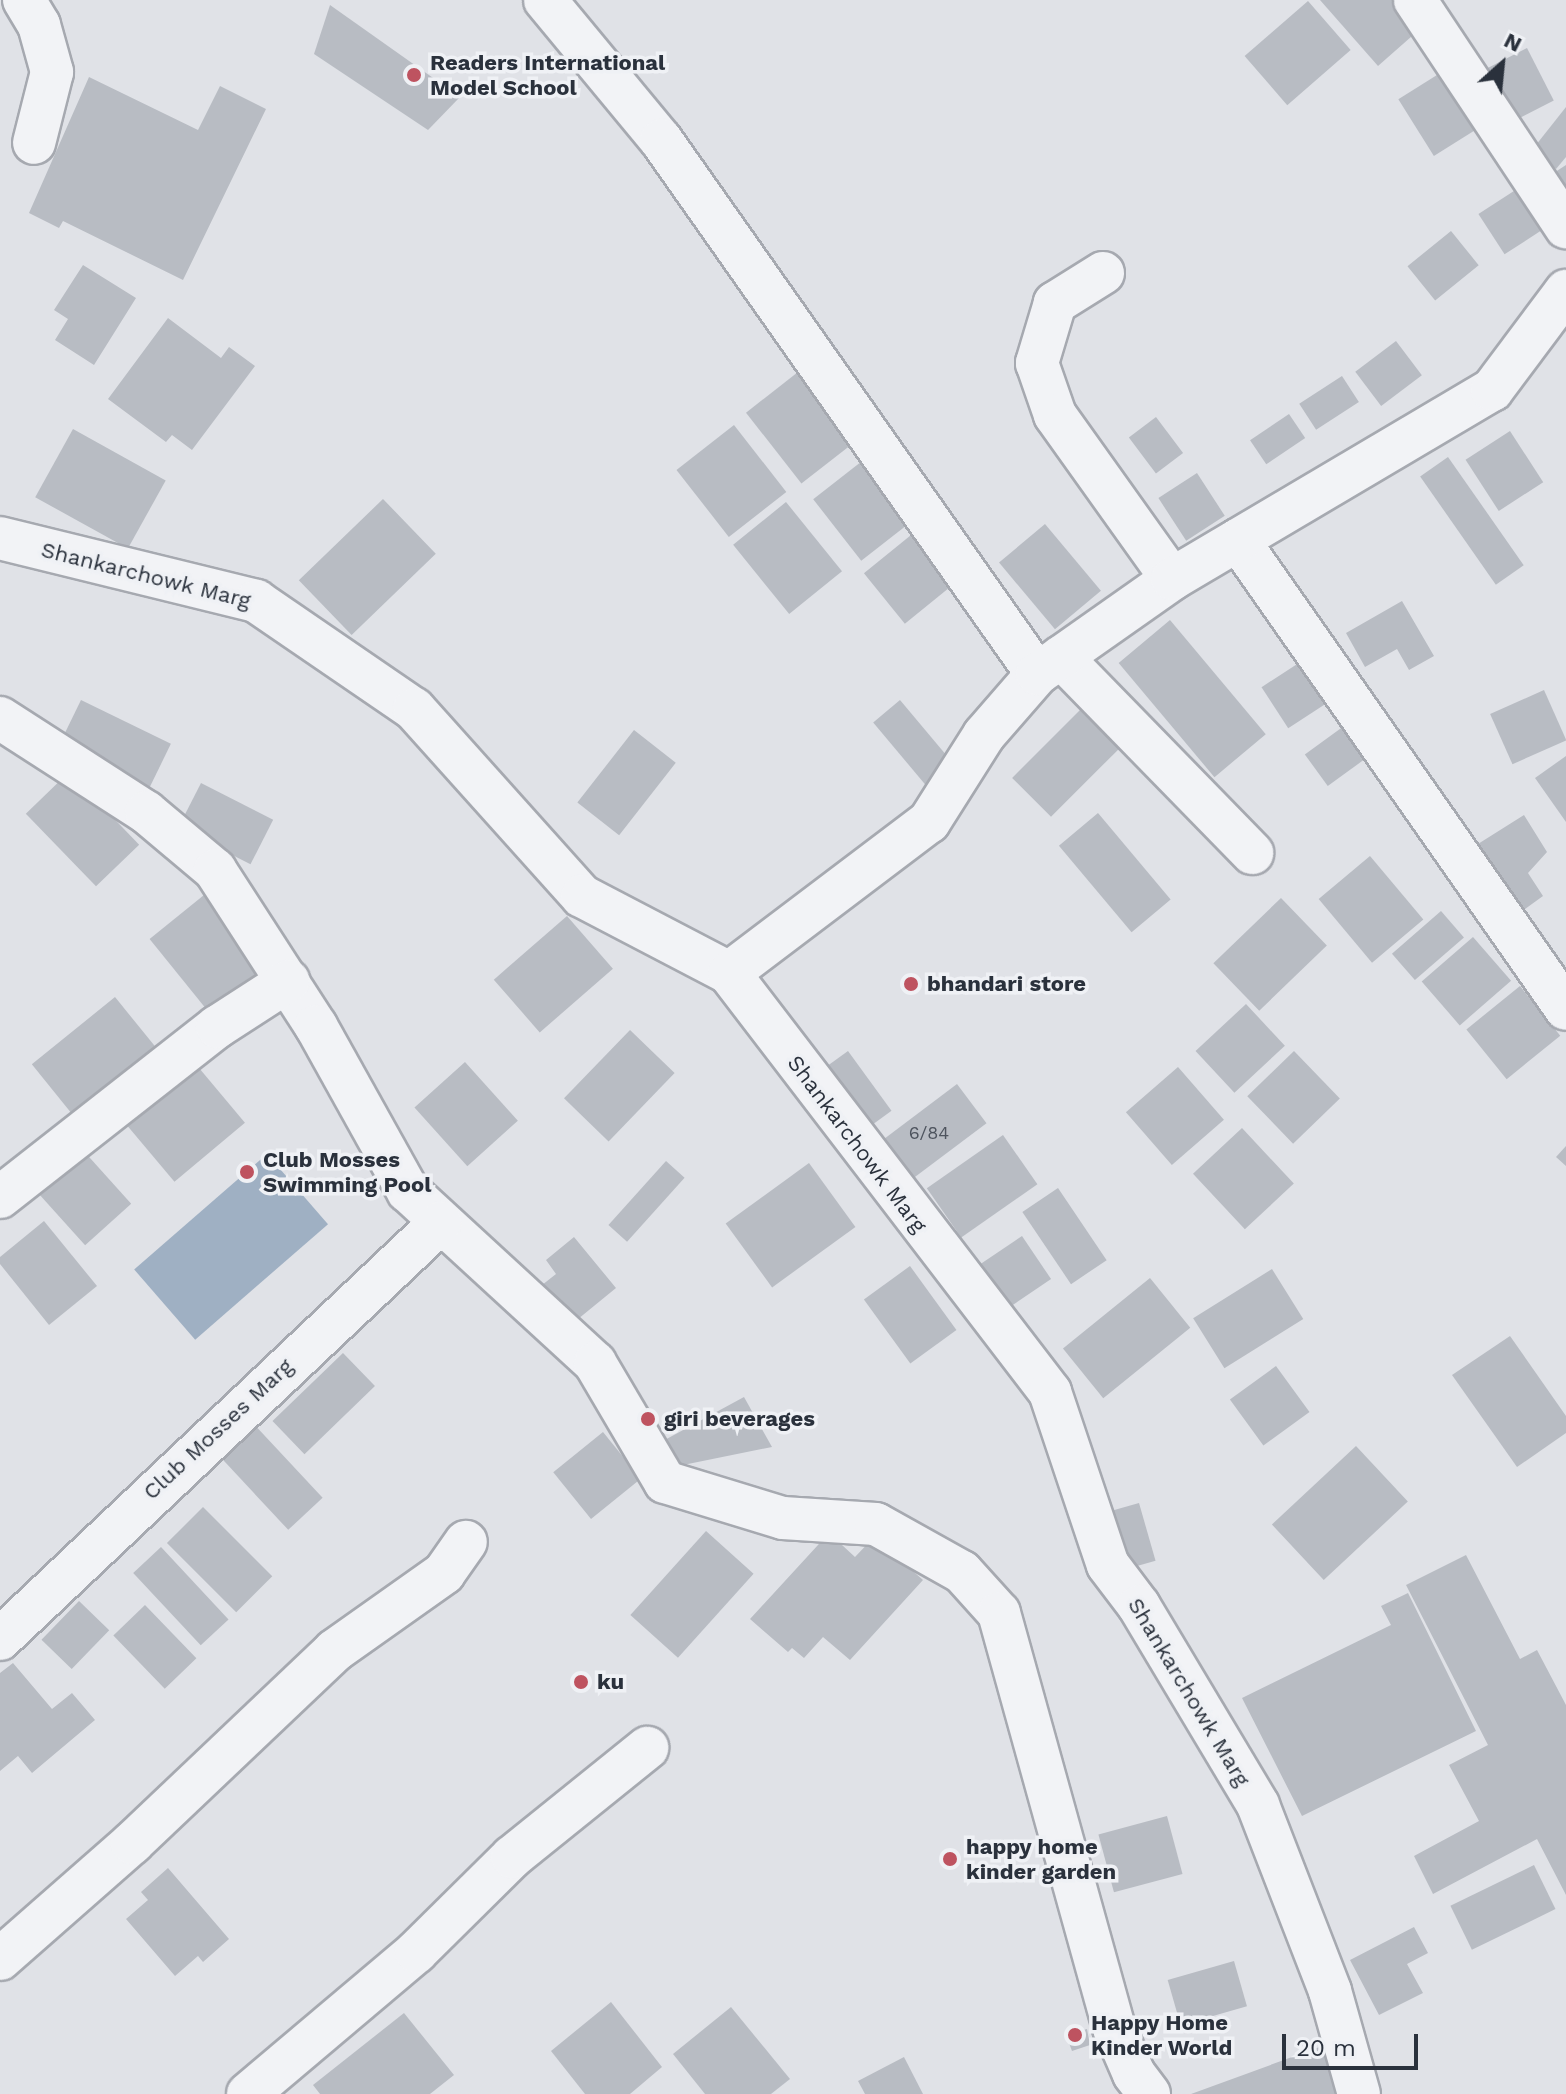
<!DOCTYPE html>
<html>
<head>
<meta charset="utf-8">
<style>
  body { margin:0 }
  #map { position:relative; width:1566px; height:2094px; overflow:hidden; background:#e0e2e7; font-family:"Work Sans",sans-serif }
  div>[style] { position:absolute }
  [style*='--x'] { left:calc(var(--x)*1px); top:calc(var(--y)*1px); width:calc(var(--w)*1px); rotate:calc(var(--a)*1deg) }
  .water>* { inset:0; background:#9fb0c3; transform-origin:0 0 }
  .building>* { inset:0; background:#b8bcc3; transform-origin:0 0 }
  .roads { filter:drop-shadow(2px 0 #a6a9b0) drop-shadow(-2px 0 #a6a9b0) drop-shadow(0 2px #a6a9b0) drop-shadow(0 -2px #a6a9b0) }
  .minor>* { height:42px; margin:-21px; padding:0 21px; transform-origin:21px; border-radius:21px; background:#f2f3f6 }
  .dots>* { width:22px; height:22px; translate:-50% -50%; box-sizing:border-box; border:4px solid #eff1f5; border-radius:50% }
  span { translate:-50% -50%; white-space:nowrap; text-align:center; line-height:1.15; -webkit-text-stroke:7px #eff1f5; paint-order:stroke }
  .number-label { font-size:18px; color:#4e545e }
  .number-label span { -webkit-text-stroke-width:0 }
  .poi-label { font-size:22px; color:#2a313c; font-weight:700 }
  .left { translate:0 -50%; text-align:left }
  .street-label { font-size:22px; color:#2a313c }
  .north { position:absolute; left:1462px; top:24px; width:80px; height:80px; -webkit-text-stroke:6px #eff1f5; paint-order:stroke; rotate:27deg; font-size:22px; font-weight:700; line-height:32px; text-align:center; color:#2a313c }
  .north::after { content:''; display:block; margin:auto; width:28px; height:36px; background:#2a313c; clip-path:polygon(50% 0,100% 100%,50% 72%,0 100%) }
  .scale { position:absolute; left:1282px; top:2034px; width:136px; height:36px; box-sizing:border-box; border:4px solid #2a313c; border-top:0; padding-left:10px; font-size:24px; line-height:28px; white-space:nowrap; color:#2a313c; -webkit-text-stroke:6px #eff1f5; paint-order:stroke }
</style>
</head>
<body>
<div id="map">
  <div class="water">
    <i style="left:267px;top:1154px;width:93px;height:176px;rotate:49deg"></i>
  </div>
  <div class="building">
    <i style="clip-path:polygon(1320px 0,1395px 0,1420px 29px,1378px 66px)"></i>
    <i style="left:1308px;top:1px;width:65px;height:84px;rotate:49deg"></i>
    <i style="clip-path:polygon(330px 5px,460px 97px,428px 130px,314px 54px)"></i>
    <i style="left:1527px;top:48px;width:59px;height:49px;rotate:63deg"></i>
    <i style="left:1445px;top:70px;width:67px;height:55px;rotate:58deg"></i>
    <i style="clip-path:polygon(89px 77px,198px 130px,220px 86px,266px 109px,183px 280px,63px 221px,59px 228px,29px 213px)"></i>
    <i style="clip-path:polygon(1566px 107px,1566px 157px,1556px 169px,1532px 150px)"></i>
    <i style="clip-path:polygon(1566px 165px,1566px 196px,1546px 178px)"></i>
    <i style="left:1517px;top:189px;width:48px;height:46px;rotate:57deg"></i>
    <i style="left:1451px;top:231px;width:44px;height:56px;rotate:51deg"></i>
    <i style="clip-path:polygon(83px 265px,136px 298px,94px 365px,55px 340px,68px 319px,54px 310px)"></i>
    <i style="clip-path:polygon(168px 318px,221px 358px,229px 347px,255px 366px,192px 450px,172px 435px,166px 442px,108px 399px)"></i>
    <i style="left:1396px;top:341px;width:43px;height:51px;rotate:53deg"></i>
    <i style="left:798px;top:372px;width:90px;height:66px;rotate:52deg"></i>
    <i style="left:1342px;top:376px;width:31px;height:51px;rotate:57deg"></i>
    <i style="left:1289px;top:414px;width:29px;height:47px;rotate:56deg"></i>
    <i style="left:1156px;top:417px;width:45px;height:34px;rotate:53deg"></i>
    <i style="left:734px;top:425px;width:85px;height:73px;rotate:52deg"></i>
    <i style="left:73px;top:429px;width:106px;height:78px;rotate:29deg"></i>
    <i style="left:1510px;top:431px;width:61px;height:53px;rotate:57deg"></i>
    <i style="left:1448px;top:457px;width:132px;height:34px;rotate:55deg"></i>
    <i style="left:866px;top:458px;width:78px;height:67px;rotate:52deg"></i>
    <i style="left:1197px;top:473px;width:51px;height:46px;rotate:57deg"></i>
    <i style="left:383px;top:499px;width:76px;height:117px;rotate:46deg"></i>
    <i style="left:786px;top:502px;width:89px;height:68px;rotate:51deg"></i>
    <i style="left:1045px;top:524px;width:87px;height:60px;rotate:50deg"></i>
    <i style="left:916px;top:531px;width:65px;height:67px;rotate:51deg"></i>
    <i style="clip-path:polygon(1402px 601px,1434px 656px,1409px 670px,1397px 649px,1365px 667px,1346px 633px)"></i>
    <i style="left:1170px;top:620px;width:149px;height:67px;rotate:50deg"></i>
    <i style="left:1311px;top:655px;width:49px;height:59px;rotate:57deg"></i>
    <i style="left:1544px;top:690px;width:55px;height:59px;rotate:66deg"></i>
    <i style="left:81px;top:700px;width:100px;height:52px;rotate:26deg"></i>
    <i style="left:900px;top:700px;width:91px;height:35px;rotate:50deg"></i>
    <i style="left:1080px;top:710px;width:55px;height:96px;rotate:45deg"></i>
    <i style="left:1355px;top:718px;width:39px;height:62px;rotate:54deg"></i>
    <i style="left:634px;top:730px;width:53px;height:92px;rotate:38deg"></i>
    <i style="clip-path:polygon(1566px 756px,1566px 822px,1535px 778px)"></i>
    <i style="left:69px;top:772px;width:101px;height:60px;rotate:46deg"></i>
    <i style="left:201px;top:783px;width:81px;height:50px;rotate:27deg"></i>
    <i style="left:1098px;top:813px;width:113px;height:51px;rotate:50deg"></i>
    <i style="clip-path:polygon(1524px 815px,1547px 852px,1528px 873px,1543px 896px,1514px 917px,1470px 849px)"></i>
    <i style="left:1370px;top:856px;width:83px;height:67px;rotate:50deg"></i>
    <i style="left:204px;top:895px;width:97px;height:70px;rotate:51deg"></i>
    <i style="left:1281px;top:898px;width:66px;height:94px;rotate:46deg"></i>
    <i style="left:1441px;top:911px;width:35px;height:65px;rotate:49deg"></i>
    <i style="left:567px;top:916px;width:70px;height:97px;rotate:49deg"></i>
    <i style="left:1473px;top:937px;width:58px;height:68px;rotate:49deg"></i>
    <i style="left:1520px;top:986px;width:64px;height:69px;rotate:51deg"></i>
    <i style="left:115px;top:997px;width:77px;height:107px;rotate:51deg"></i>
    <i style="left:1246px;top:1004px;width:57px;height:69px;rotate:47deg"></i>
    <i style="left:630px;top:1030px;width:62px;height:95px;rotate:44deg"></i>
    <i style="left:848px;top:1051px;width:74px;height:44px;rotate:54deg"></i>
    <i style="left:1294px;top:1051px;width:66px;height:65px;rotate:46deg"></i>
    <i style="left:189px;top:1056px;width:87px;height:92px;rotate:50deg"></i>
    <i style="left:465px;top:1062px;width:79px;height:68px;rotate:48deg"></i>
    <i style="left:1178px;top:1067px;width:70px;height:69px;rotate:49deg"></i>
    <i style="left:957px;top:1084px;width:49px;height:103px;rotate:53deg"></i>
    <i style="left:1242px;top:1128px;width:76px;height:67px;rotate:47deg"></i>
    <i style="left:1003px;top:1135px;width:60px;height:93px;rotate:55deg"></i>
    <i style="clip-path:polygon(1566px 1146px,1566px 1166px,1556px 1157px)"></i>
    <i style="left:81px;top:1148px;width:75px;height:62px;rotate:48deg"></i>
    <i style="left:666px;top:1161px;width:25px;height:86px;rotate:42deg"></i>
    <i style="left:809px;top:1163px;width:79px;height:103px;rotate:54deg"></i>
    <i style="left:1058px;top:1188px;width:87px;height:43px;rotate:56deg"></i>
    <i style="clip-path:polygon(44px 1221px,97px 1286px,49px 1325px,0 1264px,0 1257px)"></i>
    <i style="left:1022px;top:1236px;width:52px;height:67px;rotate:56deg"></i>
    <i style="clip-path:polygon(574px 1237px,616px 1288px,567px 1328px,537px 1289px,556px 1274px,546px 1260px)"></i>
    <i style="left:910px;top:1266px;width:79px;height:57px;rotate:54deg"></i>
    <i style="left:1272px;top:1269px;width:59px;height:93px;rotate:58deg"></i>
    <i style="left:1150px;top:1278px;width:64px;height:112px;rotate:51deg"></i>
    <i style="clip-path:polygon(1510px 1336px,1566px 1416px,1566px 1433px,1517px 1467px,1452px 1375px)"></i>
    <i style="left:343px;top:1353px;width:46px;height:98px;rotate:46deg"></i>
    <i style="left:1276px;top:1366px;width:57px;height:57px;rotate:54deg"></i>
    <i style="clip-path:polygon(744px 1397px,772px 1447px,683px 1465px,661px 1442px)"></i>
    <i style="left:251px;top:1421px;width:105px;height:47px;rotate:47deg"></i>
    <i style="left:603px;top:1432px;width:60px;height:64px;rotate:51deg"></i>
    <i style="left:1356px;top:1446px;width:76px;height:115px;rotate:47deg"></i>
    <i style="left:1139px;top:1503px;width:60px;height:33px;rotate:74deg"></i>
    <i style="left:203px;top:1507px;width:98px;height:51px;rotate:45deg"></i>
    <i style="left:706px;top:1531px;width:64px;height:113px;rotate:42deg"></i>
    <i style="clip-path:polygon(829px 1533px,855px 1557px,874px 1537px,923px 1580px,850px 1660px,823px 1637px,804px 1658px,792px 1648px,788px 1652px,750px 1619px)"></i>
    <i style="left:161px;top:1547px;width:99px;height:38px;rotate:47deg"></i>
    <i style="clip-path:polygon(1466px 1555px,1520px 1659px,1537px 1650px,1566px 1705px,1566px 1895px,1537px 1839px,1433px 1894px,1414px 1856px,1479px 1821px,1449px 1765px,1488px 1745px,1406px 1585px)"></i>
    <i style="clip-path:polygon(1408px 1593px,1476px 1731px,1302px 1816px,1242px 1698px,1391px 1625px,1381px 1606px)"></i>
    <i style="left:79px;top:1601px;width:42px;height:54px;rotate:44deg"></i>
    <i style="left:145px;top:1605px;width:74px;height:44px;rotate:46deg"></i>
    <i style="clip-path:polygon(13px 1663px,52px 1709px,72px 1693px,95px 1720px,32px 1773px,18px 1756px,0 1771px,0 1673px)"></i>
    <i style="left:1167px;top:1816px;width:60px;height:71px;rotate:75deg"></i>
    <i style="left:1534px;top:1865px;width:49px;height:93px;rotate:64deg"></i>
    <i style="clip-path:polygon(168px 1868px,229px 1939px,203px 1962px,198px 1956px,175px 1976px,126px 1919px,148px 1900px,141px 1892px)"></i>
    <i style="clip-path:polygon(1414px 1927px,1428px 1953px,1407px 1964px,1423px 1993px,1379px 2015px,1350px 1960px)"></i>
    <i style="left:1234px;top:1961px;width:47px;height:69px;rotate:74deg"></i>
    <i style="clip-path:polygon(611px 2002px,662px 2067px,630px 2094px,585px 2094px,551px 2051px)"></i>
    <i style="clip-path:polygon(731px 2007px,790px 2079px,771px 2094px,705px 2094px,673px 2054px)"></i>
    <i style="clip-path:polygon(404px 2013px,454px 2075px,430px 2094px,320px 2094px,313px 2085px)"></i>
    <i style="clip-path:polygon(1087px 2029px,1090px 2045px,1072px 2051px,1066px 2035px)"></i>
    <i style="clip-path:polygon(1325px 2045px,1335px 2094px,1191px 2094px)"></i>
    <i style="clip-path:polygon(904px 2057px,923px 2094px,865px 2094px,858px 2081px)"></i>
  </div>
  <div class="roads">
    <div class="minor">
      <i style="--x:24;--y:0;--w:29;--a:59"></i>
      <i style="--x:39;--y:25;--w:49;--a:74.5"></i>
      <i style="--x:52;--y:72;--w:73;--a:104.2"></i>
      <i style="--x:545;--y:0;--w:182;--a:50.4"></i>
      <i style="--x:661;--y:140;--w:653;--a:54.85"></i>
      <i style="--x:1415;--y:0;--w:273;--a:56.4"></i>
      <i style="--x:1103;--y:273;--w:57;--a:148"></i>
      <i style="--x:1055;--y:303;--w:63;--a:106.7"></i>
      <i style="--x:1037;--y:363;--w:55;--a:70.9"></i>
      <i style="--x:1055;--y:415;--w:201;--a:54.5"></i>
      <i style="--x:0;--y:538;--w:264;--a:13.8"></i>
      <i style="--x:256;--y:601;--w:191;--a:34.4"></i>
      <i style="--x:414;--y:709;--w:251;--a:48.1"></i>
      <i style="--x:582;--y:896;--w:166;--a:27.6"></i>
      <i style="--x:729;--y:973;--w:528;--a:52.54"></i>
      <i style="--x:1050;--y:1392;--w:182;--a:71.5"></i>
      <i style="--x:1108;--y:1565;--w:51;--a:52.9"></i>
      <i style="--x:1139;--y:1606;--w:232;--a:59.1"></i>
      <i style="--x:1258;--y:1805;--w:199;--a:68.8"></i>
      <i style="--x:1330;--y:1991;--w:107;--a:74.3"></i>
      <i style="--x:1238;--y:540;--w:572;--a:55.03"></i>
      <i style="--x:1061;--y:657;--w:274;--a:45.7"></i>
      <i style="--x:0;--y:718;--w:174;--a:32.8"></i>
      <i style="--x:146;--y:812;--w:90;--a:40"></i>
      <i style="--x:215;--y:870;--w:186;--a:57.1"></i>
      <i style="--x:316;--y:1026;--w:189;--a:60.9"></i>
      <i style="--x:408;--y:1191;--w:254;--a:42.6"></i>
      <i style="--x:595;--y:1363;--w:138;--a:59.5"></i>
      <i style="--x:665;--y:1482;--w:123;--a:17"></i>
      <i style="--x:783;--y:1518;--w:93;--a:3.7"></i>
      <i style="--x:876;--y:1524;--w:98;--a:29.2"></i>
      <i style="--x:962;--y:1572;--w:55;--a:47.9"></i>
      <i style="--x:999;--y:1613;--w:431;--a:74.5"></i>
      <i style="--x:1114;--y:2028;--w:50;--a:66.5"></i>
      <i style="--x:1134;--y:2074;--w:25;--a:53"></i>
      <i style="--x:729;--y:973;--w:251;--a:-37.1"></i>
      <i style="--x:929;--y:822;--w:103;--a:-57.7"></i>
      <i style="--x:984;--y:735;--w:81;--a:-49"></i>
      <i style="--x:1037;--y:674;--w:165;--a:-35.1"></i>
      <i style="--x:1172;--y:579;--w:372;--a:-30.6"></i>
      <i style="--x:1492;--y:390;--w:124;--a:-53.2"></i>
      <i style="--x:0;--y:1197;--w:276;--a:-38.1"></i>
      <i style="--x:217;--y:1027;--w:85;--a:-32.9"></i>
      <i style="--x:0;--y:1639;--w:606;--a:-43.39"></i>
      <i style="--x:0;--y:1959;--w:176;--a:-41.3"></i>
      <i style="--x:132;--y:1843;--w:279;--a:-43.5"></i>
      <i style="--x:334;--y:1651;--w:135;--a:-35.3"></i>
      <i style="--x:444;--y:1573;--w:38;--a:-55"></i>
      <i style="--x:248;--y:2094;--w:220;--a:-40.2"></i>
      <i style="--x:416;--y:1952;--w:135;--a:-44.7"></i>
      <i style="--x:512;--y:1857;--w:174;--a:-38.9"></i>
    </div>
  </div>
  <div class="dots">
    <i style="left:414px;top:75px;background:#be5360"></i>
    <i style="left:911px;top:984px;background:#be5360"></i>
    <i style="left:247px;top:1172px;background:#be5360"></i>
    <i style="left:648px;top:1419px;background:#be5360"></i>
    <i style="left:581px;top:1682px;background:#be5360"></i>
    <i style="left:950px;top:1859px;background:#be5360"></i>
    <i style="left:1075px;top:2035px;background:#be5360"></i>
  </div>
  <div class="number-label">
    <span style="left:929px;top:1133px">6/84</span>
  </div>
  <div class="poi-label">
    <span class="left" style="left:430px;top:75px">Readers International<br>Model School</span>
    <span class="left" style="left:927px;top:984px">bhandari store</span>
    <span class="left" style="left:263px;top:1172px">Club Mosses<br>Swimming Pool</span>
    <span class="left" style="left:664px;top:1419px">giri beverages</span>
    <span class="left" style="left:597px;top:1682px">ku</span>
    <span class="left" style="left:966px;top:1859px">happy home<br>kinder garden</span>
    <span class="left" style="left:1091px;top:2035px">Happy Home<br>Kinder World</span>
  </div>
  <div class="street-label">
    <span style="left:146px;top:575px;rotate:14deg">Shankarchowk Marg</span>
    <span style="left:857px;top:1144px;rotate:53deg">Shankarchowk Marg</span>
    <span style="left:218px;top:1429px;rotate:-43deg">Club Mosses Marg</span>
    <span style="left:1189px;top:1692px;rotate:59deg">Shankarchowk Marg</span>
  </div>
  <div class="north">N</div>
  <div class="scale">20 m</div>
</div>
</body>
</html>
